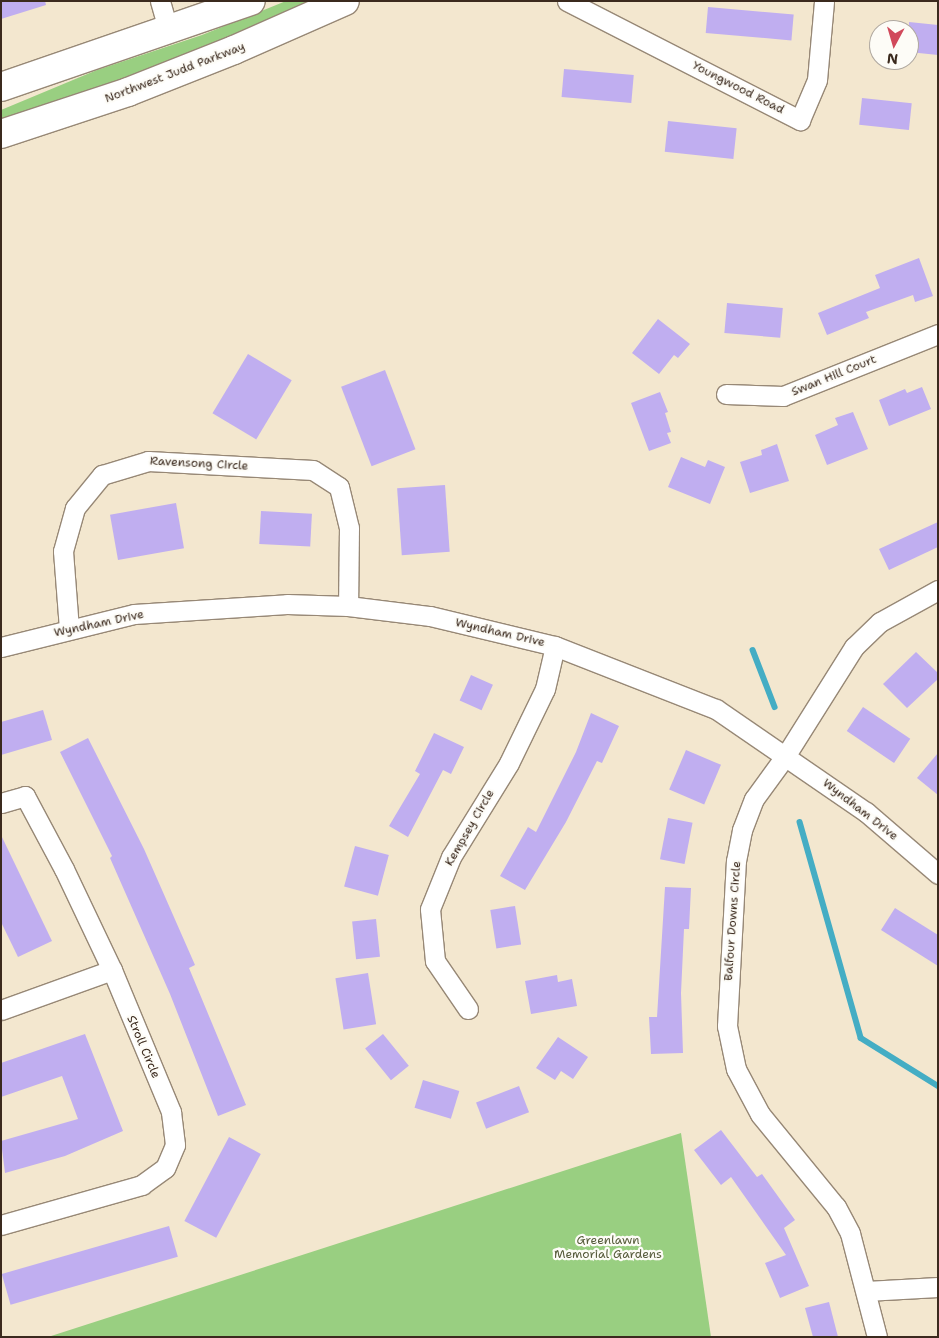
<!DOCTYPE html>
<html>
<head>
<meta charset="utf-8">
<style>
  body { margin:0 }
  #map { position:relative; width:939px; height:1338px; overflow:hidden; background:#f3e7cf; font-family:"Shantell Sans",sans-serif }
  div>[style] { position:absolute }
  [style*='--x'] { left:calc(var(--x)*1px); top:calc(var(--y)*1px); width:calc(var(--w)*1px); rotate:calc(var(--a)*1deg) }
  .green>* { inset:0; background:#99cf81 }
  .stream>* { height:5.5px; margin:-2.75px; padding:0 2.75px; transform-origin:2.75px; border-radius:2.75px; background:#44adc4 }
  .building>* { inset:0; background:#c0aef0; transform-origin:0 0 }
  .roads { filter:drop-shadow(1px 0 #978876) drop-shadow(-1px 0 #978876) drop-shadow(0 1px #978876) drop-shadow(0 -1px #978876) }
  .street>* { height:19px; margin:-9.5px; padding:0 9.5px; transform-origin:9.5px; border-radius:9.5px; background:#fff }
  .highway>* { height:28px; margin:-14px; padding:0 14px; transform-origin:14px; border-radius:14px; background:#fff }
  span { translate:-50% -50%; white-space:nowrap; text-align:center; line-height:1.15; -webkit-text-stroke:4.5px #fdfcf7; paint-order:stroke }
  .street-label { font-size:12px; color:#3b2a1e }
  .park-label { font-size:12px; color:#575c3c }
  .frame { position:absolute; inset:0; border:2px solid #3b2a1e; pointer-events:none }
  .north { position:absolute; left:869px; top:20px; width:50px; height:50px; box-sizing:border-box; background:#fdfcf7; border:1px solid #afa8a0; border-radius:50%; rotate:186deg; font-size:14px; font-weight:700; line-height:20px; text-align:center; color:#3b2a1e }
  .north::after { content:''; display:block; margin:auto; width:18px; height:22px; background:#d1495b; clip-path:polygon(50% 0,100% 100%,50% 72%,0 100%) }
</style>
</head>
<body>
<div id="map">
  <div class="green">
    <i style="clip-path:polygon(286px 1px,319px 1px,102px 88px,1px 123px,1px 110px,97px 70px,202px 35px)"></i>
    <i style="clip-path:polygon(681px 1133px,711px 1337px,48px 1337px)"></i>
  </div>
  <div class="stream">
    <i style="--x:753;--y:650;--w:61;--a:68.9"></i>
    <i style="--x:800;--y:822;--w:224;--a:74.2"></i>
    <i style="--x:861;--y:1038;--w:91;--a:31.9"></i>
  </div>
  <div class="building">
    <i style="clip-path:polygon(1px 1px,45px 1px,46px 5px,1px 19px)"></i>
    <i style="left:708px;top:7px;width:86px;height:26px;rotate:5deg"></i>
    <i style="clip-path:polygon(909px 22px,938px 25px,938px 55px,909px 52px)"></i>
    <i style="left:564px;top:69px;width:70px;height:28px;rotate:5deg"></i>
    <i style="left:862px;top:98px;width:50px;height:27px;rotate:6deg"></i>
    <i style="left:668px;top:121px;width:69px;height:31px;rotate:6deg"></i>
    <i style="clip-path:polygon(919px 258px,933px 296px,915px 302px,913px 295px,866px 312px,869px 318px,827px 335px,818px 313px,880px 288px,875px 275px)"></i>
    <i style="left:727px;top:303px;width:56px;height:30px;rotate:5deg"></i>
    <i style="clip-path:polygon(658px 319px,690px 344px,678px 358px,674px 355px,659px 374px,632px 353px)"></i>
    <i style="left:248px;top:354px;width:51px;height:69px;rotate:31deg"></i>
    <i style="left:385px;top:370px;width:85px;height:47px;rotate:69deg"></i>
    <i style="clip-path:polygon(922px 387px,931px 409px,889px 426px,879px 400px,905px 389px,907px 393px)"></i>
    <i style="clip-path:polygon(660px 392px,668px 412px,665px 413px,671px 432px,667px 433px,671px 443px,649px 451px,631px 403px)"></i>
    <i style="clip-path:polygon(853px 412px,868px 449px,827px 465px,815px 435px,838px 425px,835px 418px)"></i>
    <i style="clip-path:polygon(777px 444px,789px 481px,750px 493px,740px 462px,762px 455px,761px 450px)"></i>
    <i style="clip-path:polygon(681px 457px,705px 467px,708px 460px,725px 467px,710px 504px,668px 487px)"></i>
    <i style="left:445px;top:485px;width:67px;height:48px;rotate:86deg"></i>
    <i style="left:176px;top:503px;width:46px;height:67px;rotate:80deg"></i>
    <i style="left:261px;top:511px;width:51px;height:33px;rotate:3deg"></i>
    <i style="clip-path:polygon(938px 522px,938px 547px,889px 570px,879px 549px)"></i>
    <i style="clip-path:polygon(916px 652px,938px 673px,938px 679px,907px 708px,883px 684px)"></i>
    <i style="left:471px;top:675px;width:24px;height:28px;rotate:24deg"></i>
    <i style="left:863px;top:707px;width:57px;height:29px;rotate:34deg"></i>
    <i style="clip-path:polygon(43px 710px,52px 740px,1px 755px,1px 722px)"></i>
    <i style="clip-path:polygon(591px 713px,619px 726px,602px 763px,597px 761px,566px 822px,525px 890px,500px 876px,528px 827px,536px 832px,576px 752px)"></i>
    <i style="clip-path:polygon(434px 733px,464px 747px,451px 774px,443px 770px,408px 837px,389px 826px,420px 774px,415px 771px)"></i>
    <i style="clip-path:polygon(88px 738px,144px 849px,195px 965px,189px 968px,246px 1105px,218px 1116px,170px 994px,110px 858px,112px 856px,60px 752px)"></i>
    <i style="left:686px;top:750px;width:38px;height:43px;rotate:23deg"></i>
    <i style="clip-path:polygon(938px 753px,938px 795px,917px 778px)"></i>
    <i style="left:668px;top:818px;width:25px;height:42px;rotate:11deg"></i>
    <i style="clip-path:polygon(1px 835px,52px 941px,18px 957px,1px 922px)"></i>
    <i style="left:355px;top:846px;width:35px;height:42px;rotate:15deg"></i>
    <i style="clip-path:polygon(665px 887px,691px 888px,689px 929px,684px 929px,681px 993px,683px 1053px,651px 1054px,649px 1017px,657px 1017px)"></i>
    <i style="left:515px;top:906px;width:39px;height:25px;rotate:81deg"></i>
    <i style="clip-path:polygon(895px 908px,938px 935px,938px 966px,881px 930px)"></i>
    <i style="left:376px;top:919px;width:38px;height:24px;rotate:84deg"></i>
    <i style="left:368px;top:973px;width:52px;height:33px;rotate:81deg"></i>
    <i style="clip-path:polygon(557px 975px,558px 982px,572px 979px,577px 1006px,531px 1014px,525px 981px)"></i>
    <i style="clip-path:polygon(85px 1034px,123px 1131px,65px 1156px,5px 1173px,1px 1141px,78px 1119px,62px 1076px,1px 1097px,1px 1063px)"></i>
    <i style="left:383px;top:1034px;width:41px;height:23px;rotate:51deg"></i>
    <i style="clip-path:polygon(558px 1037px,588px 1057px,573px 1079px,561px 1071px,555px 1080px,536px 1068px)"></i>
    <i style="left:423px;top:1080px;width:38px;height:29px;rotate:17deg"></i>
    <i style="left:519px;top:1086px;width:28px;height:46px;rotate:69deg"></i>
    <i style="clip-path:polygon(721px 1130px,757px 1177px,762px 1174px,795px 1220px,784px 1228px,809px 1286px,780px 1298px,765px 1263px,786px 1255px,731px 1177px,721px 1185px,694px 1150px)"></i>
    <i style="left:229px;top:1137px;width:36px;height:95px;rotate:28deg"></i>
    <i style="left:169px;top:1226px;width:32px;height:174px;rotate:74deg"></i>
    <i style="clip-path:polygon(829px 1302px,838px 1337px,813px 1337px,805px 1308px)"></i>
  </div>
  <div class="roads">
    <div class="street">
      <i style="--x:160;--y:1;--w:32;--a:74"></i>
      <i style="--x:567;--y:1;--w:262;--a:27.1"></i>
      <i style="--x:800;--y:120;--w:43;--a:-67"></i>
      <i style="--x:817;--y:80;--w:79;--a:-84.9"></i>
      <i style="--x:726;--y:394;--w:57;--a:2"></i>
      <i style="--x:783;--y:396;--w:167;--a:-21.8"></i>
      <i style="--x:69;--y:629;--w:78;--a:-94.4"></i>
      <i style="--x:63;--y:551;--w:45;--a:-74.4"></i>
      <i style="--x:75;--y:508;--w:43;--a:-50.7"></i>
      <i style="--x:102;--y:475;--w:48;--a:-16.9"></i>
      <i style="--x:148;--y:461;--w:165;--a:3.1"></i>
      <i style="--x:313;--y:470;--w:31;--a:33"></i>
      <i style="--x:339;--y:487;--w:42;--a:76.3"></i>
      <i style="--x:349;--y:528;--w:78;--a:90.7"></i>
      <i style="--x:1;--y:647;--w:137;--a:-13.9"></i>
      <i style="--x:134;--y:614;--w:153;--a:-3.7"></i>
      <i style="--x:287;--y:604;--w:61;--a:1.9"></i>
      <i style="--x:348;--y:606;--w:83;--a:7"></i>
      <i style="--x:430;--y:616;--w:129;--a:13.5"></i>
      <i style="--x:555;--y:646;--w:173;--a:21.4"></i>
      <i style="--x:716;--y:709;--w:182;--a:34.5"></i>
      <i style="--x:866;--y:812;--w:95;--a:40.7"></i>
      <i style="--x:1;--y:803;--w:25;--a:-16"></i>
      <i style="--x:25;--y:796;--w:83;--a:61.9"></i>
      <i style="--x:64;--y:869;--w:112;--a:64.6"></i>
      <i style="--x:112;--y:970;--w:154;--a:67.4"></i>
      <i style="--x:171;--y:1112;--w:33;--a:83"></i>
      <i style="--x:175;--y:1145;--w:25;--a:113"></i>
      <i style="--x:165;--y:1168;--w:29;--a:144"></i>
      <i style="--x:142;--y:1185;--w:147;--a:164.2"></i>
      <i style="--x:468;--y:1009;--w:58;--a:-124.5"></i>
      <i style="--x:435;--y:961;--w:52;--a:-95.5"></i>
      <i style="--x:430;--y:909;--w:56;--a:-68"></i>
      <i style="--x:451;--y:857;--w:110;--a:-58.3"></i>
      <i style="--x:509;--y:763;--w:82;--a:-64.1"></i>
      <i style="--x:545;--y:689;--w:44;--a:-76.9"></i>
      <i style="--x:1;--y:1010;--w:118;--a:-19.8"></i>
      <i style="--x:866;--y:1291;--w:72;--a:-3.2"></i>
      <i style="--x:877;--y:1337;--w:107;--a:-104.6"></i>
      <i style="--x:850;--y:1233;--w:30;--a:-118"></i>
      <i style="--x:836;--y:1207;--w:120;--a:-129.3"></i>
      <i style="--x:760;--y:1114;--w:51;--a:-118.1"></i>
      <i style="--x:736;--y:1069;--w:44;--a:-101.8"></i>
      <i style="--x:727;--y:1026;--w:165;--a:-86.9"></i>
      <i style="--x:736;--y:861;--w:32;--a:-79"></i>
      <i style="--x:742;--y:830;--w:33;--a:-69"></i>
      <i style="--x:754;--y:799;--w:54;--a:-54"></i>
      <i style="--x:786;--y:755;--w:128;--a:-57.8"></i>
      <i style="--x:854;--y:647;--w:36;--a:-44"></i>
      <i style="--x:880;--y:622;--w:66;--a:-28.9"></i>
    </div>
    <div class="highway">
      <i style="--x:1;--y:87;--w:264;--a:-19"></i>
      <i style="--x:1;--y:134;--w:134;--a:-18.3"></i>
      <i style="--x:128;--y:92;--w:114;--a:-21.6"></i>
      <i style="--x:234;--y:50;--w:121;--a:-23.8"></i>
    </div>
  </div>
  <div class="street-label">
    <span style="left:175px;top:73px;rotate:-21deg">Northwest Judd Parkway</span>
    <span style="left:738px;top:88px;rotate:27deg">Youngwood Road</span>
    <span style="left:834px;top:376px;rotate:-22deg">Swan Hill Court</span>
    <span style="left:199px;top:464px;rotate:3deg">Ravensong Circle</span>
    <span style="left:99px;top:624px;rotate:-12deg">Wyndham Drive</span>
    <span style="left:500px;top:633px;rotate:13deg">Wyndham Drive</span>
    <span style="left:860px;top:810px;rotate:38deg">Wyndham Drive</span>
    <span style="left:470px;top:828px;rotate:-60deg">Kempsey Circle</span>
    <span style="left:733px;top:921px;rotate:-86deg">Balfour Downs Circle</span>
    <span style="left:143px;top:1047px;rotate:67deg">Stroll Circle</span>
  </div>
  <div class="park-label">
    <span style="left:608px;top:1248px">Greenlawn<br>Memorial Gardens</span>
  </div>
  <div class="frame"></div>
  <div class="north">N</div>
</div>
</body>
</html>
